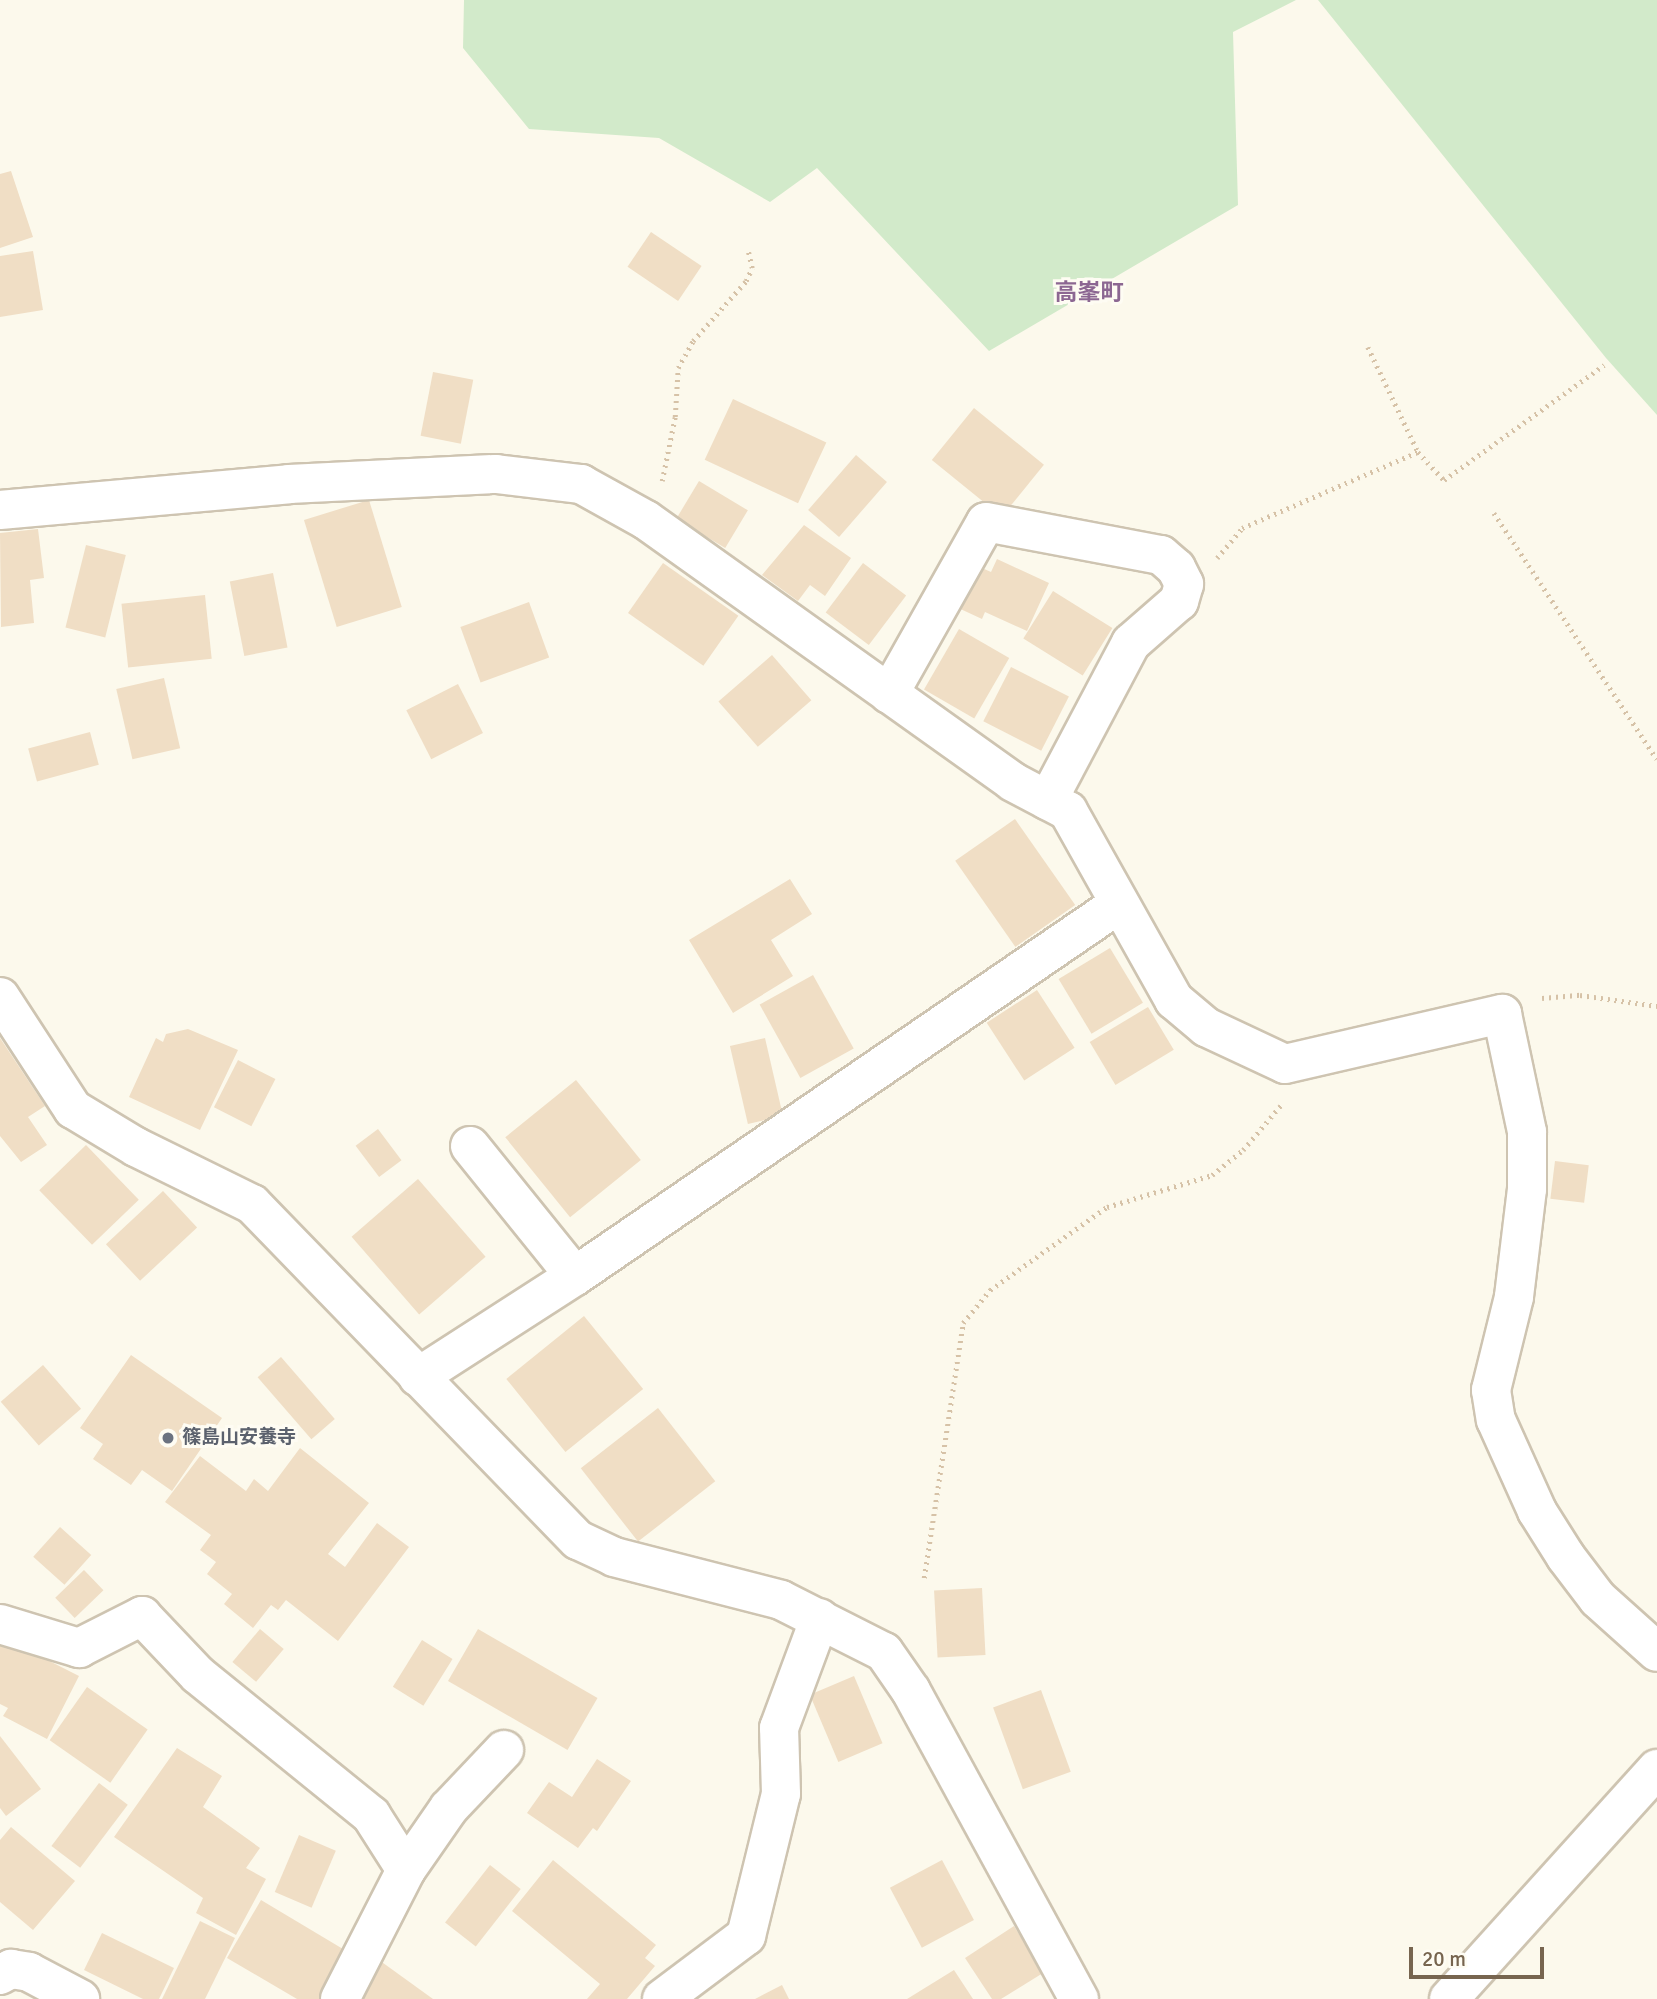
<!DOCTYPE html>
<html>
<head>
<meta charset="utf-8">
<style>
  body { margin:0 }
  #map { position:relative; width:1657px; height:1999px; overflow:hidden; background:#fcf9ec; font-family:Signika,"Noto Sans JP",sans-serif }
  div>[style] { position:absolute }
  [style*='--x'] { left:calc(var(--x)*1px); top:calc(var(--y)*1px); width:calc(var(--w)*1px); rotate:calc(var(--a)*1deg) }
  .green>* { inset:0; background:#d2eaca }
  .building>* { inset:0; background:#f0dec5; transform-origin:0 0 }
  .path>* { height:4.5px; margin-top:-2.25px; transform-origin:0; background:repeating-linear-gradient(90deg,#d6c2a7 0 2px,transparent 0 7px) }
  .roads { filter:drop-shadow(2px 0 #cec4b1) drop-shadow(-2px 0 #cec4b1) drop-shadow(0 2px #cec4b1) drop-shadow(0 -2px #cec4b1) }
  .minor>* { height:38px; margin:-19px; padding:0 19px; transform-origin:19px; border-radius:19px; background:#fff }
  .dots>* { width:19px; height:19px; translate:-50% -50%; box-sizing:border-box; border:4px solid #fefcf3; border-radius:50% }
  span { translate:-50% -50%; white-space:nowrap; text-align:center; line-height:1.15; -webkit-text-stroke:6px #fefcf3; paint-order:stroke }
  .worship-label { font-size:19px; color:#5b616d; font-weight:700 }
  .left { translate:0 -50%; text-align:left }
  .quarter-label { font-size:23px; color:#8c6792; font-weight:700 }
  .scale { position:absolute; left:1409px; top:1947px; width:135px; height:32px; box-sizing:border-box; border:4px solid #77654f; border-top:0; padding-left:9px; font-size:21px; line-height:24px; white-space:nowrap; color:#77654f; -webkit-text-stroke:5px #fefcf3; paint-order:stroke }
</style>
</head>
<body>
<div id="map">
  <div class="green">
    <i style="clip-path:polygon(464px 0,1296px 0,1233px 32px,1238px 205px,989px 351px,817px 168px,770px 202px,659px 138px,529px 129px,463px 48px)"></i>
    <i style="clip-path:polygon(1318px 0,1657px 0,1657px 415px,1606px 358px)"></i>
  </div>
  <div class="building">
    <i style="clip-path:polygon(11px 171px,33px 237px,0 248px,0 174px)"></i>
    <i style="left:651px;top:232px;width:61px;height:42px;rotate:34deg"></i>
    <i style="clip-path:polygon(33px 251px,43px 310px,0 317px,0 256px)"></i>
    <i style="left:433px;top:372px;width:41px;height:65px;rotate:11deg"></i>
    <i style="left:733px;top:399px;width:103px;height:67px;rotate:25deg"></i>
    <i style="left:974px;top:408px;width:90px;height:67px;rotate:39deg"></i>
    <i style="left:856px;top:455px;width:41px;height:73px;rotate:41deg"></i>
    <i style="left:699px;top:481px;width:57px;height:44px;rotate:31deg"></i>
    <i style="left:369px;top:500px;width:112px;height:68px;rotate:73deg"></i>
    <i style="clip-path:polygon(804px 525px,851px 558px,825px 596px,810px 585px,798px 601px,762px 575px)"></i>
    <i style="clip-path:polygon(38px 529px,44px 578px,30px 580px,34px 623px,1px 627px,0 533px)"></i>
    <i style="left:86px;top:545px;width:41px;height:85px;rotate:14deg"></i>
    <i style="clip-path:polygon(997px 559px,1049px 583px,1027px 631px,985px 612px,982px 619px,954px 606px,973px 564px,991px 572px)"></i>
    <i style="left:663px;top:563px;width:92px;height:61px;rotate:35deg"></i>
    <i style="left:863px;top:563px;width:54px;height:62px;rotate:37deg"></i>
    <i style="left:273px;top:573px;width:76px;height:44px;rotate:79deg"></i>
    <i style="left:1053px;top:591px;width:70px;height:56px;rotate:32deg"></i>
    <i style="left:205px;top:595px;width:64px;height:84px;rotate:84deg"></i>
    <i style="left:529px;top:602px;width:59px;height:73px;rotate:70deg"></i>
    <i style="left:959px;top:629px;width:58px;height:70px;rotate:30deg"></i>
    <i style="left:772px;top:655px;width:60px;height:71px;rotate:49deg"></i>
    <i style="left:1011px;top:667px;width:65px;height:61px;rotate:27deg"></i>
    <i style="left:164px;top:678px;width:72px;height:49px;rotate:77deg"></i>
    <i style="left:458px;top:684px;width:55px;height:58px;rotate:63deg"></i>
    <i style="left:90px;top:732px;width:34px;height:64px;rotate:75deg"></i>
    <i style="left:1015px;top:819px;width:105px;height:73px;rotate:55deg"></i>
    <i style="clip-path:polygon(790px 879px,812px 914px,771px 940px,793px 976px,733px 1013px,689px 940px)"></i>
    <i style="left:1110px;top:948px;width:64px;height:60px;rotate:59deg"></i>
    <i style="left:813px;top:975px;width:84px;height:61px;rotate:61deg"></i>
    <i style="left:1037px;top:990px;width:69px;height:60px;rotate:57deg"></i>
    <i style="left:1148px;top:1007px;width:50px;height:68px;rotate:59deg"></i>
    <i style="clip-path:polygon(188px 1029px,238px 1050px,200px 1130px,129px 1097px,156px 1038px,163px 1042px,166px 1034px)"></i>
    <i style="clip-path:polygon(0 1038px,45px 1106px,28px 1117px,47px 1145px,21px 1162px,0 1136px)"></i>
    <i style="left:765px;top:1038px;width:80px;height:36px;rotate:77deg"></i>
    <i style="left:238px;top:1060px;width:42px;height:53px;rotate:27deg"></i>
    <i style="left:576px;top:1080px;width:103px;height:91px;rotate:51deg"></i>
    <i style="left:378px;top:1129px;width:39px;height:28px;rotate:53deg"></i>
    <i style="left:86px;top:1145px;width:76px;height:65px;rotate:46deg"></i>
    <i style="left:1555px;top:1161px;width:34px;height:38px;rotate:7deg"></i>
    <i style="left:418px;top:1179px;width:103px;height:88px;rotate:49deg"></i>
    <i style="left:163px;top:1191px;width:50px;height:78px;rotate:47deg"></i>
    <i style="left:584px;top:1316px;width:94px;height:100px;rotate:51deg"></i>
    <i style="clip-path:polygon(131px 1355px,222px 1418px,172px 1491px,142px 1470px,131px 1485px,93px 1459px,103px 1444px,80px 1428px)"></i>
    <i style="left:281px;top:1357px;width:82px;height:31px;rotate:49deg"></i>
    <i style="left:43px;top:1365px;width:58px;height:56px;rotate:49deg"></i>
    <i style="left:658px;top:1408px;width:93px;height:98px;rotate:52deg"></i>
    <i style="clip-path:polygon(300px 1448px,369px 1503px,328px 1554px,345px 1567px,377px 1523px,409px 1547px,338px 1641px,286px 1600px,278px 1610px,271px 1605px,253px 1628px,224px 1604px,232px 1594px,207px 1574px,216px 1562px,200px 1550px,211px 1535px,165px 1502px,200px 1456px,246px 1491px,254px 1479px,268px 1491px)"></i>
    <i style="left:60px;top:1527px;width:42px;height:40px;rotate:42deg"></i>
    <i style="left:84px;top:1570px;width:28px;height:40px;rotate:46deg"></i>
    <i style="left:982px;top:1588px;width:67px;height:48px;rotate:87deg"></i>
    <i style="left:260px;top:1629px;width:31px;height:43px;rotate:40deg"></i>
    <i style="left:478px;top:1629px;width:138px;height:60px;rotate:30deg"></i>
    <i style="clip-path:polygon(0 1636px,79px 1676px,47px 1739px,3px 1716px,8px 1708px,0 1704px)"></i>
    <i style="left:422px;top:1640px;width:36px;height:55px;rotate:32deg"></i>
    <i style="left:854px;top:1676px;width:73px;height:48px;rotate:67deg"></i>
    <i style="left:87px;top:1687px;width:74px;height:65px;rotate:35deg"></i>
    <i style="left:1041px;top:1690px;width:87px;height:51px;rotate:70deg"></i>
    <i style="clip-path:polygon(0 1736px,41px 1789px,6px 1816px,0 1808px)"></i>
    <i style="clip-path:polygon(177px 1748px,222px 1776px,203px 1807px,260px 1848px,246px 1868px,266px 1879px,236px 1935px,196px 1913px,203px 1898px,114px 1837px)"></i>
    <i style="clip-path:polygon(597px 1759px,631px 1781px,597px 1831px,593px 1828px,578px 1848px,527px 1813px,549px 1782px,572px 1797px)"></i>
    <i style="left:99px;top:1783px;width:36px;height:79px;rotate:37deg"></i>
    <i style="clip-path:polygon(11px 1827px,75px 1881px,33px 1930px,0 1902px,0 1840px)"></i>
    <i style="left:299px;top:1835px;width:40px;height:62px;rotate:23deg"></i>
    <i style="clip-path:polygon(553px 1860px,656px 1945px,645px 1958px,655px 1966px,627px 1999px,587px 1999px,600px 1984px,512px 1911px)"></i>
    <i style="left:942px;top:1860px;width:68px;height:59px;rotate:62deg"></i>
    <i style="left:490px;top:1865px;width:39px;height:73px;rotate:38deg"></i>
    <i style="clip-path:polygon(261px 1900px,353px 1955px,327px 1999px,297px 1999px,227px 1958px)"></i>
    <i style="clip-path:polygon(200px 1921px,235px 1938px,205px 1999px,162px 1999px)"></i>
    <i style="clip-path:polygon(1014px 1926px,1043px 1973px,1001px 1999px,992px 1999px,965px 1958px)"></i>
    <i style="clip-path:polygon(102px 1933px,174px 1968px,159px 1999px,143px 1999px,84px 1970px)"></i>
    <i style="clip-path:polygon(379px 1960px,433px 1999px,351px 1999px)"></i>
    <i style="clip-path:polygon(954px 1970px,973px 1999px,907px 1999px)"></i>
    <i style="clip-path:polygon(782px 1985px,789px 1999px,755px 1999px)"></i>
  </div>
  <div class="path">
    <i style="--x:1368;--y:347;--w:116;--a:64.5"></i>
    <i style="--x:1418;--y:452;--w:38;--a:47"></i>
    <i style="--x:1444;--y:480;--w:197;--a:-35.7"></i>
    <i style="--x:662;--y:481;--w:65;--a:-78.5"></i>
    <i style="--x:675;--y:417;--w:49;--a:-86.5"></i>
    <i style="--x:678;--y:368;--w:31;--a:-61"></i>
    <i style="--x:693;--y:341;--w:80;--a:-48.5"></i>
    <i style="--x:746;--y:281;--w:14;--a:-65"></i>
    <i style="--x:752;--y:268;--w:18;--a:-103"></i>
    <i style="--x:1494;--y:513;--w:295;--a:56.5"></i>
    <i style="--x:1217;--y:558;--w:39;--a:-50"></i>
    <i style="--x:1242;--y:528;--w:192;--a:-23.4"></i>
    <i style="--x:1542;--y:998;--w:38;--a:-5"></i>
    <i style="--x:1580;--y:995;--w:78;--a:8.1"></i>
    <i style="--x:924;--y:1578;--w:258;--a:-81.3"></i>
    <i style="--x:963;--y:1323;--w:43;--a:-50.7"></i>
    <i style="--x:990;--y:1290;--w:143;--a:-35.4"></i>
    <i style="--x:1107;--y:1207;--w:110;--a:-16.9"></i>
    <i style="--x:1212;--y:1175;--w:40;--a:-39"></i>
    <i style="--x:1243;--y:1150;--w:59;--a:-49.8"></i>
  </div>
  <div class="roads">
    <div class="minor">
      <i style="--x:0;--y:510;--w:290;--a:-5.1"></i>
      <i style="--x:289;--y:484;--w:207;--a:-2.8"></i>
      <i style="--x:496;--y:474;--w:86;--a:6.7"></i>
      <i style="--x:581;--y:484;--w:74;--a:29"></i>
      <i style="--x:646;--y:520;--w:451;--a:35.5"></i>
      <i style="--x:1013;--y:782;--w:62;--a:27.8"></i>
      <i style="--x:1068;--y:811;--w:217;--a:60.7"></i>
      <i style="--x:1174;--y:1000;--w:42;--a:40.2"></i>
      <i style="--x:1206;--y:1027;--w:87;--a:25.1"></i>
      <i style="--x:1285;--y:1064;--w:223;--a:-13"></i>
      <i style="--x:1502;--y:1014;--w:121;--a:78"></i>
      <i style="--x:1527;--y:1132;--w:57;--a:90"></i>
      <i style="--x:1527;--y:1189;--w:109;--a:96.9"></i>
      <i style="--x:1514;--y:1297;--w:96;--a:103.9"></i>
      <i style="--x:1491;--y:1390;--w:30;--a:81"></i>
      <i style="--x:1496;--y:1420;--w:100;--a:65.7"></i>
      <i style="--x:1537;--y:1511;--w:54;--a:57.8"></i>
      <i style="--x:1566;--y:1557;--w:53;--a:52.7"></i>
      <i style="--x:1598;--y:1599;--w:79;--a:41.9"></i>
      <i style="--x:889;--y:694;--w:197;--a:-60.6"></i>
      <i style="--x:986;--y:522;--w:178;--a:10.7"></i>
      <i style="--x:1161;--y:555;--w:20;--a:41"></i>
      <i style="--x:1176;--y:568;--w:18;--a:63"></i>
      <i style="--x:1184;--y:584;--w:18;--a:106"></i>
      <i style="--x:1179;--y:601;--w:64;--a:138.8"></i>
      <i style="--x:1131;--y:643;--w:178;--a:117.9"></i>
      <i style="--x:0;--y:997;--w:134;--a:56.9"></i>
      <i style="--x:73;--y:1109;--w:74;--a:31.1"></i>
      <i style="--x:136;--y:1147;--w:129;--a:26.2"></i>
      <i style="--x:252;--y:1204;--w:468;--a:45.9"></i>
      <i style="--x:578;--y:1540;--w:40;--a:25"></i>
      <i style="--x:614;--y:1557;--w:172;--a:14.4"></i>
      <i style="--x:781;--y:1600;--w:115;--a:26.8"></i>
      <i style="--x:884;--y:1652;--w:47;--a:55.3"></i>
      <i style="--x:911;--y:1691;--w:351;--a:61.4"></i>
      <i style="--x:470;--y:1146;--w:167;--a:51.1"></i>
      <i style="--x:418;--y:1377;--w:187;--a:-32.8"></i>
      <i style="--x:575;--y:1276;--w:659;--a:-34.37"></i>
      <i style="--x:0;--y:1624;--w:83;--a:16.9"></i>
      <i style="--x:79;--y:1648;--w:71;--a:-26.9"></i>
      <i style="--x:142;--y:1616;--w:81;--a:46.5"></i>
      <i style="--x:198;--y:1675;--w:223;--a:39"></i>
      <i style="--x:371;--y:1815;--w:65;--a:57.5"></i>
      <i style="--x:0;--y:1975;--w:13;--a:-29"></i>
      <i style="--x:11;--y:1969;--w:18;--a:9"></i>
      <i style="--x:29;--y:1972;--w:58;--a:27.9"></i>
      <i style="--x:340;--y:1999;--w:145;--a:-62.9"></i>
      <i style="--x:406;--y:1870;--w:75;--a:-55.3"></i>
      <i style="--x:449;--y:1808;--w:80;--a:-46.5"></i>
      <i style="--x:662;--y:1999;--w:105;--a:-36.9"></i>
      <i style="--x:746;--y:1936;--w:146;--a:-76.2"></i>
      <i style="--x:781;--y:1794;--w:66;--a:-91.7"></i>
      <i style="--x:779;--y:1728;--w:117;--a:-69.6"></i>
      <i style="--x:1449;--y:1999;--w:310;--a:-47.9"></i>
    </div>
  </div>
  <div class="dots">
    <i style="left:168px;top:1438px;background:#6b7280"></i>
  </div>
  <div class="worship-label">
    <span class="left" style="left:182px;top:1438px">篠島山安養寺</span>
  </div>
  <div class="quarter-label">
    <span style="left:1089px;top:293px">高峯町</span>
  </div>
  <div class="scale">20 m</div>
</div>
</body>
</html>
